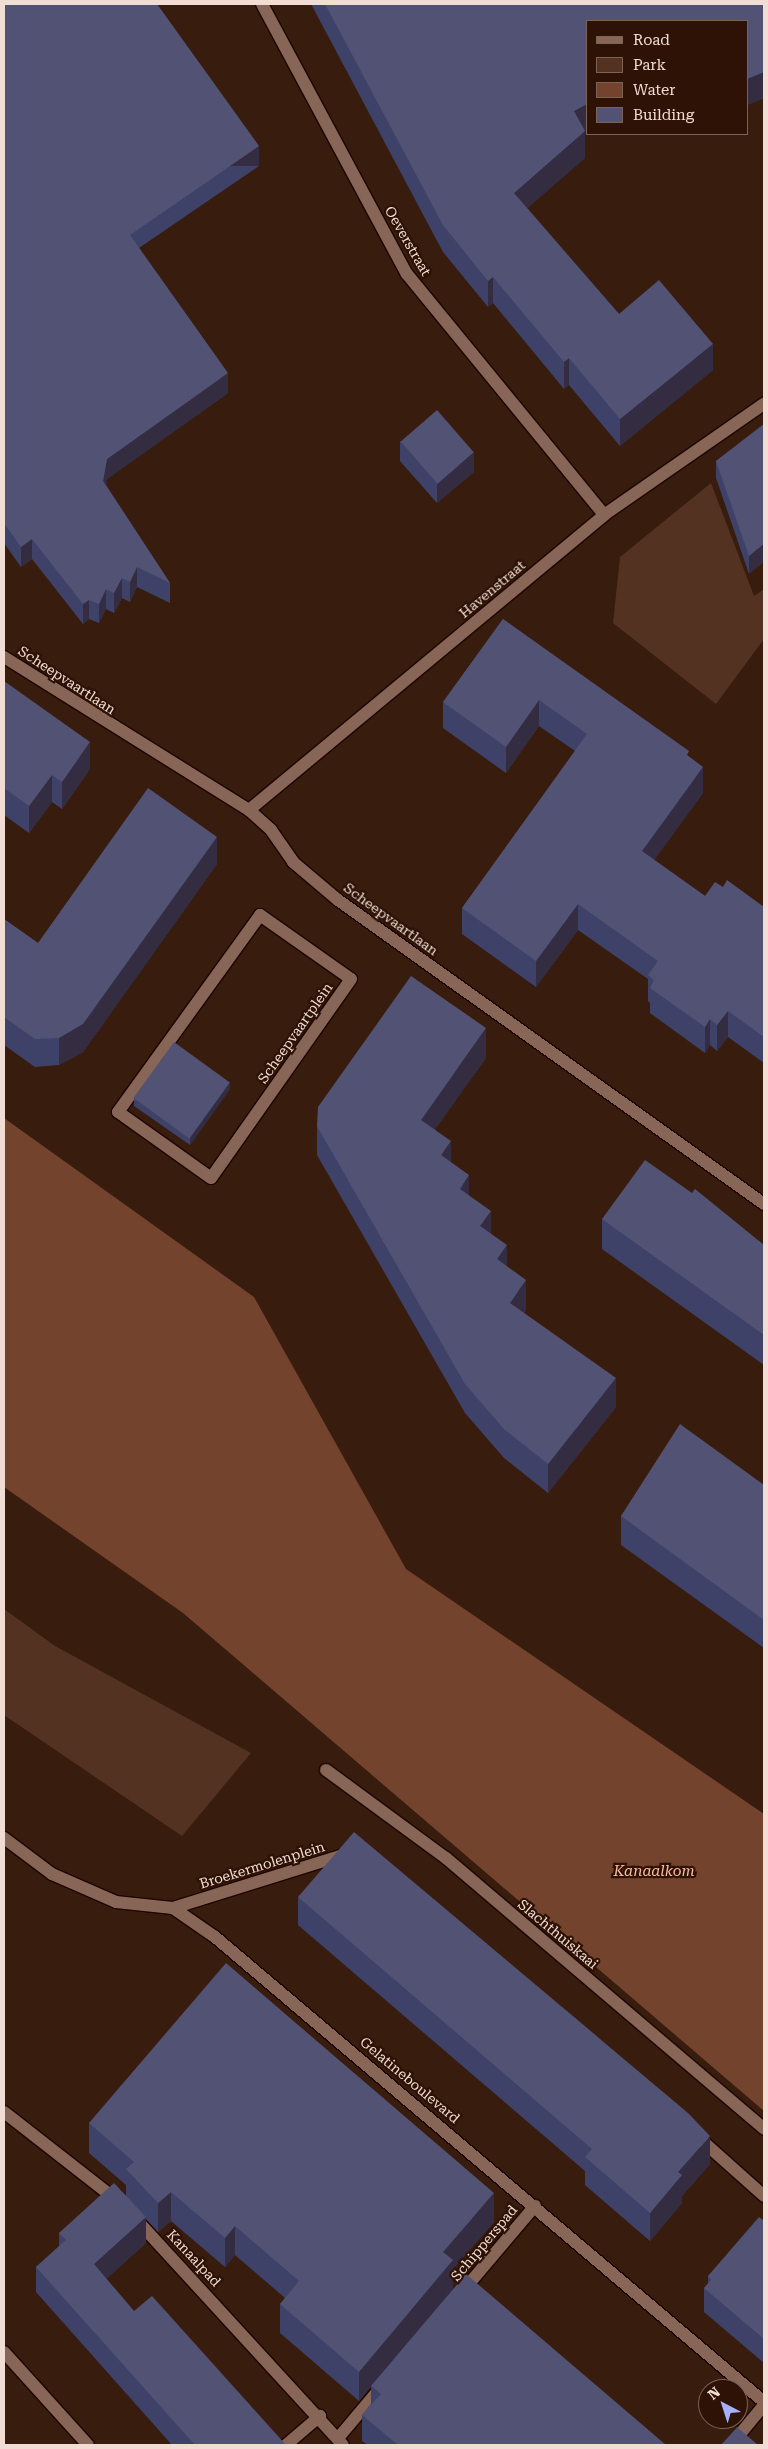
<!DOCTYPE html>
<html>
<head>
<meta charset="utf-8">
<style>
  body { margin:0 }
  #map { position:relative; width:768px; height:2449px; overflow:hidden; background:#381c0e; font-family:"Roboto Serif",serif }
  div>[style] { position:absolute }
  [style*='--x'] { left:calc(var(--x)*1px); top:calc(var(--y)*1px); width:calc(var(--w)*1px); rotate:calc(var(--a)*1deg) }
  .green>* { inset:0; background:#533222 }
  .water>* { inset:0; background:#73432d }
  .roads { filter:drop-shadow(1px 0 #1e0500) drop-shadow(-1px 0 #1e0500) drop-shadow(0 1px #1e0500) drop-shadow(0 -1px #1e0500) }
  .pedestrian>* { height:12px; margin:-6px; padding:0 6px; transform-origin:6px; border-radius:6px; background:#886657 }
  .minor>* { height:12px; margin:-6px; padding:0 6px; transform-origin:6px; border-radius:6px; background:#886657 }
  .wall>* { inset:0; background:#3e4269 }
  .shaded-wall>* { inset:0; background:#342c40; transform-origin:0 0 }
  .building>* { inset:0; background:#525275; transform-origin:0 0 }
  span { translate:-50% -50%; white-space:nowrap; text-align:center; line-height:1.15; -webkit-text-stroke:4.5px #2d1205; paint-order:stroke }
  .street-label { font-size:14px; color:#f1ddd4 }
  .water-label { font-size:15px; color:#fdbda1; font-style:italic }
  .frame { position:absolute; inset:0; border:5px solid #f1ddd4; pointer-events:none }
  .legend { position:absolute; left:586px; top:20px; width:162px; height:115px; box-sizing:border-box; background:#2d1205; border:1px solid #7b6358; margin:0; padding:6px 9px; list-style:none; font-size:15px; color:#f1ddd4 }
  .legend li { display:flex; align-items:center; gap:10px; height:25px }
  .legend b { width:25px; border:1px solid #7b6358 }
  .north { position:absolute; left:698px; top:2379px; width:50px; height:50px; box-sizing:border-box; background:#2d1205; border:1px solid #7b6358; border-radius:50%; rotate:320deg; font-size:14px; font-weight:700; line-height:20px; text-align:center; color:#f1ddd4 }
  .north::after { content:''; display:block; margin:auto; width:18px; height:22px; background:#a5b1fc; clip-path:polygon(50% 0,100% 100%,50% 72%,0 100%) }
</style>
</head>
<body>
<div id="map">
  <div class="green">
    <i style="clip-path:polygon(711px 483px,754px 596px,764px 589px,764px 639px,716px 704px,613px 623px,620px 557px)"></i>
    <i style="clip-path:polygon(4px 1609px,55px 1646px,251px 1753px,182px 1836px,4px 1715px)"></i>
  </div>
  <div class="water">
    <i style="clip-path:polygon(4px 1118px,254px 1297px,406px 1569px,764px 1814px,764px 2111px,183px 1613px,4px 1487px)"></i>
  </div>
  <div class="roads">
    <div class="pedestrian">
      <i style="--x:260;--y:915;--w:111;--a:35.1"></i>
      <i style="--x:351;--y:979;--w:243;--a:125.1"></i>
      <i style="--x:211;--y:1178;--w:114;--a:-144.6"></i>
      <i style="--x:118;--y:1112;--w:243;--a:-54.2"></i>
      <i style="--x:326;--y:1770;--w:149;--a:36.3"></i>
      <i style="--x:446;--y:1858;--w:418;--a:40.4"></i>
      <i style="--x:173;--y:1908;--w:181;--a:-17.3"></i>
      <i style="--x:699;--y:2138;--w:87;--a:41.7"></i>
      <i style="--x:462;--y:2292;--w:113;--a:-49.7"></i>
      <i style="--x:339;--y:2437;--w:67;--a:-49.9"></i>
      <i style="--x:286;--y:2445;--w:45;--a:-40.5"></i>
      <i style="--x:731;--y:2445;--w:52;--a:-50.5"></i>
    </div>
    <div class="minor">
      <i style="--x:262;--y:4;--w:306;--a:61.8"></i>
      <i style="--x:407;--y:274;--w:311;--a:50.7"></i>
      <i style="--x:4;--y:657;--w:289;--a:32"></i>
      <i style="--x:249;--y:810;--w:30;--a:42"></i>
      <i style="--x:271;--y:830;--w:39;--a:55"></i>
      <i style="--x:293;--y:862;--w:59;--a:40.2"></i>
      <i style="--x:338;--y:900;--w:523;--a:35.51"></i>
      <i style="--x:249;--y:810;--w:462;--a:-39.7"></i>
      <i style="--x:604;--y:515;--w:195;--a:-34.8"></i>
      <i style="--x:4;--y:1838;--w:60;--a:36.9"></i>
      <i style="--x:52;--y:1874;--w:70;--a:23.6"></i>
      <i style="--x:116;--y:1902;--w:57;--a:6"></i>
      <i style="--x:173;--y:1908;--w:51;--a:34.6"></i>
      <i style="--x:215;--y:1937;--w:719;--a:40.26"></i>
      <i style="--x:4;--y:2112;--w:145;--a:38"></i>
      <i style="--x:134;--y:2217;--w:309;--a:47.5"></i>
      <i style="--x:4;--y:2352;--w:125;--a:47.9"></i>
    </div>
  </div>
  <div class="wall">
    <i style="clip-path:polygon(4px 4px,259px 166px,139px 248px,228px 393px,107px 479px,106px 485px,170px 583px,170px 603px,137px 587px,130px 602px,122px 598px,114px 613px,106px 609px,99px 623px,89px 619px,83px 624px,32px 559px,21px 567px,4px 543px)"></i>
    <i style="clip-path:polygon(311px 4px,764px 4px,764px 98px,747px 105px,747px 21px,587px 21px,587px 130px,585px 131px,585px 158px,527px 208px,619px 314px,713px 370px,620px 446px,569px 385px,564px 389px,493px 303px,488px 307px,443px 252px)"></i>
    <i style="clip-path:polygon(764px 424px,749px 574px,716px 478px,716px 461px)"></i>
    <i style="clip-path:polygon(400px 441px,474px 472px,437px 503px,400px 461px)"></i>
    <i style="clip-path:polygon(503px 619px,689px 757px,703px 793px,654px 860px,705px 896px,723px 887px,764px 907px,764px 1063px,728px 1037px,717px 1051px,710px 1045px,705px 1053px,650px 1013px,650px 1003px,648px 1001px,648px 979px,578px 930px,536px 987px,462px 934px,462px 908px,575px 751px,539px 726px,506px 773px,443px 728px,443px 702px)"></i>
    <i style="clip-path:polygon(4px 681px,90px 769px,62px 809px,52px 802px,29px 833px,4px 815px)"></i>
    <i style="clip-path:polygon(217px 864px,83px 1052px,59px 1065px,35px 1067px,4px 1045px,4px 919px,38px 943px)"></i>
    <i style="clip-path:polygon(486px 1058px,435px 1129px,451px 1163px,491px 1234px,507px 1266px,526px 1309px,524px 1313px,616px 1407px,548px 1493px,504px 1458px,465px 1413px,317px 1155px,317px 1126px)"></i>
    <i style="clip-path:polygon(230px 1089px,190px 1145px,134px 1106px,134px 1098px)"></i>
    <i style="clip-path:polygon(602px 1219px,764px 1245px,764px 1365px,602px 1249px)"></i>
    <i style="clip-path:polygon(764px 1485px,764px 1648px,621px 1545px,621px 1516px)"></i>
    <i style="clip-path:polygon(298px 1897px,710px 2164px,682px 2196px,682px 2203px,650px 2241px,585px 2185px,585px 2171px,298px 1925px)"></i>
    <i style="clip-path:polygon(89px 2123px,494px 2222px,453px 2269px,453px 2289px,666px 2445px,368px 2445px,362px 2441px,362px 2415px,371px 2404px,371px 2386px,359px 2401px,280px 2333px,280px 2304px,285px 2298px,235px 2255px,225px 2267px,171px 2221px,158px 2232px,146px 2219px,146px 2243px,106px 2279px,134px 2311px,286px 2445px,172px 2445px,36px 2292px,36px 2267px,59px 2246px,59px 2233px,126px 2196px,126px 2185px,89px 2153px)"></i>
    <i style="clip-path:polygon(764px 2218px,764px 2363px,704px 2312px,704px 2288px,708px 2284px,708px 2276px)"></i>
  </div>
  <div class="shaded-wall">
    <i style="clip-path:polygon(764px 72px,764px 98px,747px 105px,747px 79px)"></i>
    <i style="clip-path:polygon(587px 104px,587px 130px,574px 137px,574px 111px)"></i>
    <i style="clip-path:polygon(585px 131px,585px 158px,514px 220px,514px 193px)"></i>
    <i style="left:259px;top:146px;width:20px;height:157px;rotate:90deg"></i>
    <i style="clip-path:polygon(493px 277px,493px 303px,488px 307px,488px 281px)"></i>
    <i style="clip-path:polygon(713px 344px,713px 370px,620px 446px,620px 419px)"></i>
    <i style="clip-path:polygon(569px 358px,569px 385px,564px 389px,564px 362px)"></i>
    <i style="clip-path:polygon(228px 373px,228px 393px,107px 479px,103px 501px,103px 481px,107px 459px)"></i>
    <i style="clip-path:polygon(474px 452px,474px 472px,437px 503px,437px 484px)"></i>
    <i style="clip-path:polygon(32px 539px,32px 559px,21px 567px,21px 547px)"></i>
    <i style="clip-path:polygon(764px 544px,764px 562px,749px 574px,749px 556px)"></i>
    <i style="clip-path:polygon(137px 567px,137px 587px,130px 602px,130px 582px)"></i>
    <i style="clip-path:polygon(122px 578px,122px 598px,114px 613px,114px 593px)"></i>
    <i style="clip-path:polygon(106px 589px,106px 609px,99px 623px,99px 604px)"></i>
    <i style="clip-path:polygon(89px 600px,89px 619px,83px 624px,83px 604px)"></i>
    <i style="clip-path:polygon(539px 700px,539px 726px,506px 773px,506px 747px)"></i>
    <i style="clip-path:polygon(90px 742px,90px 769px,62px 809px,62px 782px)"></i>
    <i style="clip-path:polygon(703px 767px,703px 793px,642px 877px,642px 851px)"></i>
    <i style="clip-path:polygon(52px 775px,52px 802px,29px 833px,29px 806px)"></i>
    <i style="clip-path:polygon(217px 837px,217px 864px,83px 1052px,59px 1065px,59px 1038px)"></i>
    <i style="clip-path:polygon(578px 904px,578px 930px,536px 987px,536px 961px)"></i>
    <i style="clip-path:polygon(728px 1011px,728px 1037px,717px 1051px,717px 1025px)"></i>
    <i style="clip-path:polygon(710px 1019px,710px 1045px,705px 1053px,705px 1027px)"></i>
    <i style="clip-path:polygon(486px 1028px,486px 1058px,421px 1149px,421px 1120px)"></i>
    <i style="clip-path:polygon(230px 1082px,230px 1089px,190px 1145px,190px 1138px)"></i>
    <i style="clip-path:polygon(451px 1141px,451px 1170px,441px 1155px)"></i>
    <i style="clip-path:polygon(469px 1175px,469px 1204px,460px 1189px)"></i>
    <i style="clip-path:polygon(491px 1211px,491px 1240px,480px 1226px)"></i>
    <i style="clip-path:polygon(507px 1245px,507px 1274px,497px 1259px)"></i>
    <i style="clip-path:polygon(526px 1280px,526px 1309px,510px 1332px,510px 1303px)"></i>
    <i style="clip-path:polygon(616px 1378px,616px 1407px,548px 1493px,548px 1464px)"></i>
    <i style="clip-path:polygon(710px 2136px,710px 2164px,682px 2196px,682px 2203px,650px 2241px,650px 2213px,678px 2172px)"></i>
    <i style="clip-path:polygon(171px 2192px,171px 2221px,158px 2232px,158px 2203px)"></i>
    <i style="clip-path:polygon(494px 2193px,494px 2222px,453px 2269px,453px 2290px,359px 2401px,359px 2372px,443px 2252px)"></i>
    <i style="clip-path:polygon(146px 2217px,146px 2243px,94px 2290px,94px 2264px)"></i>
    <i style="clip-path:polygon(235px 2226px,235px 2255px,225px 2267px,225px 2238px)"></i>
  </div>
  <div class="building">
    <i style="clip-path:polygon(4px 4px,157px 4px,259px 146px,130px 235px,228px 373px,107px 459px,103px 481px,170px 583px,137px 567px,130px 582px,122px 578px,114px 593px,106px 589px,99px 604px,89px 600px,83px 604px,32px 539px,21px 547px,4px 523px)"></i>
    <i style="clip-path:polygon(325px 4px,764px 4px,764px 72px,747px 79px,747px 21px,587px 21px,587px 104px,574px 111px,585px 131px,514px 193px,619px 314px,659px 280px,713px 344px,620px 419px,569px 358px,564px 362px,493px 277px,488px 281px,443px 225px)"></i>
    <i style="left:437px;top:410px;width:56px;height:48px;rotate:49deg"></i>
    <i style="clip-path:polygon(764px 424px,764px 544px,749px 556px,716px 461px)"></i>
    <i style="clip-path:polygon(503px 619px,689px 751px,687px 755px,703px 767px,642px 851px,705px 896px,715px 882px,723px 887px,727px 880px,764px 907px,764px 1037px,728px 1011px,717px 1025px,710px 1019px,705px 1027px,650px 988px,654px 980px,648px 975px,658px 961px,578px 904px,536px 961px,462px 908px,587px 734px,539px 700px,506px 747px,443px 702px)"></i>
    <i style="clip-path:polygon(4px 681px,90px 742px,62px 782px,52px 775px,29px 806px,4px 788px)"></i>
    <i style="clip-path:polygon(148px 788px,217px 837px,83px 1024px,59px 1038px,35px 1039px,4px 1017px,4px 919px,38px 943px)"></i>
    <i style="clip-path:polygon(411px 976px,486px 1028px,421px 1120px,451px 1141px,441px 1155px,469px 1175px,460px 1189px,491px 1211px,480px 1226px,507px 1245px,497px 1259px,526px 1280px,510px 1303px,616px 1378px,548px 1464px,504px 1429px,465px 1384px,317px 1126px,318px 1107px)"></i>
    <i style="left:174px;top:1042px;width:69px;height:69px;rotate:36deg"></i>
    <i style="clip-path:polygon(645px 1160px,692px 1193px,695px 1189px,764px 1245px,764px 1335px,602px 1219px)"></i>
    <i style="clip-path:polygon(680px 1424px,764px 1485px,764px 1620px,621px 1516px)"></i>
    <i style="clip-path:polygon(354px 1832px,688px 2113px,710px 2136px,678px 2172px,682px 2175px,650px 2213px,585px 2157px,592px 2149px,298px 1897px)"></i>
    <i style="clip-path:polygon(226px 1963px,494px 2193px,443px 2252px,453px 2260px,359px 2372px,280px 2304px,299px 2281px,235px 2226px,225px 2238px,171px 2192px,158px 2203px,126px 2169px,134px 2162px,89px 2123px)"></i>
    <i style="clip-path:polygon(114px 2183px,146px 2217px,94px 2264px,134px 2311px,152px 2296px,286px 2445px,195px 2445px,36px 2267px,66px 2240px,59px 2233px)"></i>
    <i style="clip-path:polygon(759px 2217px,763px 2220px,764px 2218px,764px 2339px,704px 2288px,711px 2280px,708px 2276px)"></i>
    <i style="clip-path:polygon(466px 2274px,666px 2445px,398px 2445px,362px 2415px,381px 2394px,371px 2386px)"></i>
    <i style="clip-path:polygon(737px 2427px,758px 2445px,721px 2445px)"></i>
  </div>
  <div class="street-label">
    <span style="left:408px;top:241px;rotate:60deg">Oeverstraat</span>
    <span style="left:492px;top:589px;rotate:-40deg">Havenstraat</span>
    <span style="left:67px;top:680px;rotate:33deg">Scheepvaartlaan</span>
    <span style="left:391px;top:919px;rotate:36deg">Scheepvaartlaan</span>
    <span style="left:295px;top:1033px;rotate:-55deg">Scheepvaartplein</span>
    <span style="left:262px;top:1865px;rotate:-17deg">Broekermolenplein</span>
    <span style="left:558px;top:1934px;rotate:40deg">Slachthuiskaai</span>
    <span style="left:410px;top:2080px;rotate:40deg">Gelatineboulevard</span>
    <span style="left:484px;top:2243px;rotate:-50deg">Schipperspad</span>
    <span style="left:194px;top:2258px;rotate:47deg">Kanaalpad</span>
  </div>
  <div class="water-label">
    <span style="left:654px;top:1872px">Kanaalkom</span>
  </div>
  <div class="frame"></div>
  <ul class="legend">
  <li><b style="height:6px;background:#886657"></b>Road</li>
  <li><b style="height:14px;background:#533222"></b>Park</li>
  <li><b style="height:14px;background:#73432d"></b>Water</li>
  <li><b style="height:14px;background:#525275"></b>Building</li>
  </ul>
  <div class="north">N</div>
</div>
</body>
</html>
